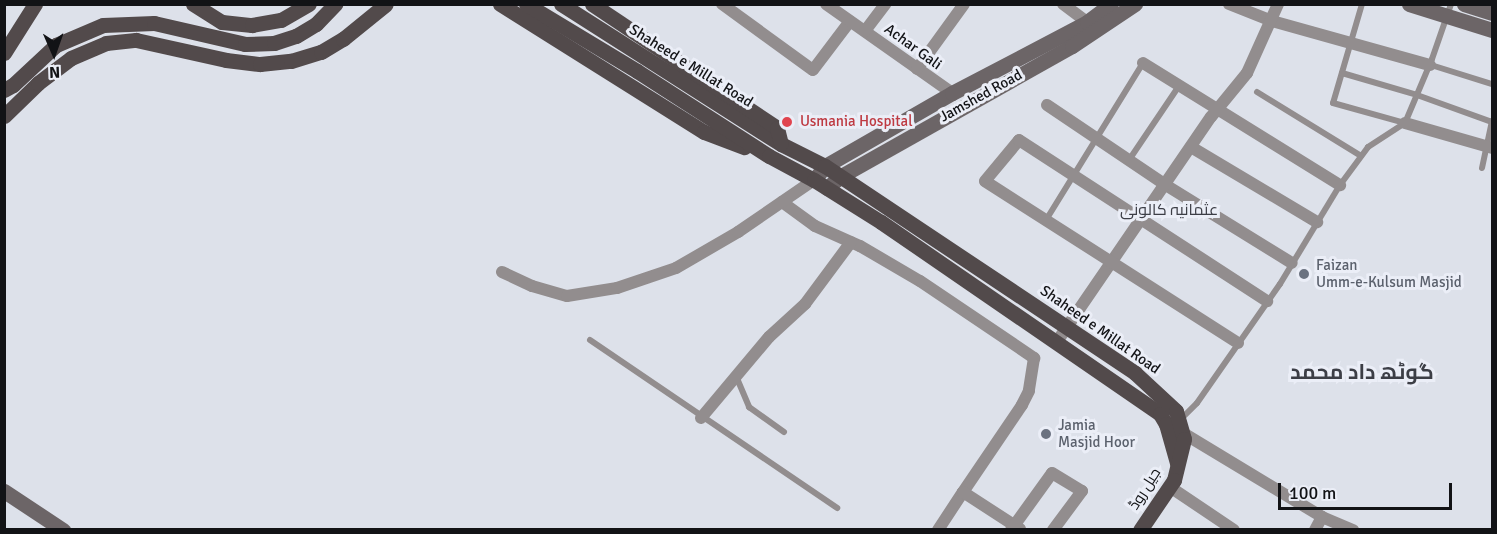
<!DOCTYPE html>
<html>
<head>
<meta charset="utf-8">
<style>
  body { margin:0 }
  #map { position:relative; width:1497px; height:534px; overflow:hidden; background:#dde1ea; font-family:Signika,Cairo,sans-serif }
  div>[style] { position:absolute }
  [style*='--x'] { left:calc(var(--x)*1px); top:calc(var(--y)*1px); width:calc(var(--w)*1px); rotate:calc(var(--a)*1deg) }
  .lane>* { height:6px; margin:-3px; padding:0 3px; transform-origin:3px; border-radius:3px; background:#928d8e }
  .street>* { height:12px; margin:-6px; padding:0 6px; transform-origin:6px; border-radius:6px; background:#928d8e }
  .secondary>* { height:15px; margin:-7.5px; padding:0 7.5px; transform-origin:7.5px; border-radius:7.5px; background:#6c6567 }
  .primary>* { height:15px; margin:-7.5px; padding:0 7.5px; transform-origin:7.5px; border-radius:7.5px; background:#524a4b }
  .dots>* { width:16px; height:16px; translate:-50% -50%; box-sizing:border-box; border:3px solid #ebeef7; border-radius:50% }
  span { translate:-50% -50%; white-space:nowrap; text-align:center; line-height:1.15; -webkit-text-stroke:6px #ebeef7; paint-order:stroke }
  .street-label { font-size:15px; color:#121316 }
  .health-label { font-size:15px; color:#be3a42 }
  .left { translate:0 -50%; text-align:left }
  .worship-label { font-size:15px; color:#5b616d }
  .neighbourhood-label { font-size:16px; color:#3c3e46 }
  .district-label { font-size:21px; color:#3c3e46; font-weight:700 }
  .frame { position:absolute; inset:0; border:6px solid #121316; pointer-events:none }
  .north { position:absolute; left:24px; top:24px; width:60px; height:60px; -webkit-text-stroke:4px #ebeef7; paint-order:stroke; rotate:178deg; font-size:16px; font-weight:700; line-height:24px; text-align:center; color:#121316 }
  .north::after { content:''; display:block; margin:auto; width:21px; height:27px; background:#121316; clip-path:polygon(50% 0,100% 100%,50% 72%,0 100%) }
  .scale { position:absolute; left:1278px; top:483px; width:174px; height:27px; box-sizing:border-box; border:3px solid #121316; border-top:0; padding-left:8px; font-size:18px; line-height:21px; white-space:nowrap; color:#121316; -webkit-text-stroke:4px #ebeef7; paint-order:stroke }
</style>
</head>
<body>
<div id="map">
  <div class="lane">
    <i style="--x:1362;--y:4;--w:103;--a:106.3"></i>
    <i style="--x:1333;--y:103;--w:75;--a:15.5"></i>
    <i style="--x:1431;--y:65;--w:64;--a:17.3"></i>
    <i style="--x:1342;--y:73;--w:78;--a:16.3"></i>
    <i style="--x:1417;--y:95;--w:80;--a:19.8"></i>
    <i style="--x:1257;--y:92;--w:122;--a:31.6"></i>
    <i style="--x:1129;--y:160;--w:89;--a:-56"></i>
    <i style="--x:1482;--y:168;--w:48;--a:-78"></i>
    <i style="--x:1046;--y:220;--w:185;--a:-58.3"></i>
    <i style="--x:590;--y:340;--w:299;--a:34.2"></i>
    <i style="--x:736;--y:376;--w:34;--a:67"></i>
    <i style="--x:749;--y:407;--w:43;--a:35.5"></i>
    <i style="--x:1179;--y:421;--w:25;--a:-45"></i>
    <i style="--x:1197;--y:403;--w:145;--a:-55.1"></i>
    <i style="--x:1280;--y:284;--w:116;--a:-58.8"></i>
    <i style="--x:1340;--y:185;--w:47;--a:-53.6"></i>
    <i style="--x:1368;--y:147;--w:44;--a:-33"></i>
    <i style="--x:1405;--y:123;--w:69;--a:-67.1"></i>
    <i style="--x:1432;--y:59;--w:58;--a:-70.9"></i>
  </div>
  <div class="street">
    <i style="--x:722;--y:4;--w:112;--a:36"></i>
    <i style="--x:813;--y:70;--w:61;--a:-52.9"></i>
    <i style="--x:826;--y:4;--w:154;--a:35.2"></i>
    <i style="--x:1063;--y:4;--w:30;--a:37"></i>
    <i style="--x:1229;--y:4;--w:46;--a:21.6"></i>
    <i style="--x:1272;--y:21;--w:164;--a:15.6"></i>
    <i style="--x:865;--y:31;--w:34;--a:-53"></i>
    <i style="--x:1143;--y:63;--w:232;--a:31.8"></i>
    <i style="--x:917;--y:69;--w:80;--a:-54.1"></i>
    <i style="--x:1047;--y:105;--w:141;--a:34"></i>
    <i style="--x:1164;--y:184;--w:150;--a:31.7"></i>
    <i style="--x:1405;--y:123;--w:91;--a:16"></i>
    <i style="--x:1191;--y:147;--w:147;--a:30.8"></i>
    <i style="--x:782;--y:202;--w:41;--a:36"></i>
    <i style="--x:815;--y:226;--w:49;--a:24"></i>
    <i style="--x:860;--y:246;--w:69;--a:30.3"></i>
    <i style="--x:920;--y:281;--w:138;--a:34"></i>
    <i style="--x:1034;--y:358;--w:33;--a:99"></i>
    <i style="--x:1029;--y:391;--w:16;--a:117"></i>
    <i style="--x:1022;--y:405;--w:105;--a:124.1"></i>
    <i style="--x:502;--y:272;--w:33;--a:25"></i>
    <i style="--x:532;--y:286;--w:36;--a:16"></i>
    <i style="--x:567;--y:296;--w:51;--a:-9.1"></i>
    <i style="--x:617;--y:288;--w:62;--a:-18.7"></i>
    <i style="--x:676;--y:268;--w:72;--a:-30.1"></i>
    <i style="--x:738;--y:232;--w:92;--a:-34.4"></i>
    <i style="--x:1056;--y:343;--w:274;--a:-55.6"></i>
    <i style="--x:1211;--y:117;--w:57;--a:-50.7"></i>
    <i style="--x:1247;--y:73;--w:76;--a:-65.8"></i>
    <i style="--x:1238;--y:343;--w:300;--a:-147.4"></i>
    <i style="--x:985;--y:181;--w:53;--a:-50.3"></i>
    <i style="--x:1019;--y:140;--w:296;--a:33"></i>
    <i style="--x:701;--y:418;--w:106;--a:-50"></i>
    <i style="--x:769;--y:337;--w:49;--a:-42.5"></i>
    <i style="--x:805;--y:304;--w:77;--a:-53.4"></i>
    <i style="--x:1183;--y:433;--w:162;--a:31.1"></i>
    <i style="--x:1322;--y:517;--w:34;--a:23"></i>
    <i style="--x:1170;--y:487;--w:77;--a:33.9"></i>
    <i style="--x:938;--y:530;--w:45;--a:-56.7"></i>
    <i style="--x:963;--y:492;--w:68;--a:33"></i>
    <i style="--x:1011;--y:530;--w:70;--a:-54.3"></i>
    <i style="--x:1052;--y:473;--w:35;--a:31"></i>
    <i style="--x:1082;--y:491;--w:49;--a:126.6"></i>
    <i style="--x:1315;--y:530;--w:15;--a:-62"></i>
  </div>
  <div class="secondary">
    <i style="--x:1409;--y:4;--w:87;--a:17.4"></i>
    <i style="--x:1464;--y:4;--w:29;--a:18"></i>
    <i style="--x:814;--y:180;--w:18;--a:-52"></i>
    <i style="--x:825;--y:166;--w:146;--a:-29.9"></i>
    <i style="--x:952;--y:93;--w:153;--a:-27.7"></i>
    <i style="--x:1087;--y:22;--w:30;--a:-37"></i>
    <i style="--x:827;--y:188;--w:18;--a:-41"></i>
    <i style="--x:841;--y:176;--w:265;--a:-29.4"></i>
    <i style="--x:1072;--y:46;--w:76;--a:-33.7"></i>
    <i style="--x:4;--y:491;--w:71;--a:33.5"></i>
  </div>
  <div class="primary">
    <i style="--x:193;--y:4;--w:34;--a:32"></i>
    <i style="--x:222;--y:22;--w:30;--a:6"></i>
    <i style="--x:252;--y:25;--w:29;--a:-10"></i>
    <i style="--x:281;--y:20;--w:32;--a:-30"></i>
    <i style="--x:500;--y:4;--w:241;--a:32.1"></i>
    <i style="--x:704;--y:132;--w:43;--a:20.6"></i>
    <i style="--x:526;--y:4;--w:130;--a:31.1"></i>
    <i style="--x:637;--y:71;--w:157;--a:32.8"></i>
    <i style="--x:769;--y:156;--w:51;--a:28.1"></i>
    <i style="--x:814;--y:180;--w:79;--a:32.1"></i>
    <i style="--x:881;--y:222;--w:339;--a:34.5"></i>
    <i style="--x:1160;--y:414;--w:12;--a:59"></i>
    <i style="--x:1166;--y:424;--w:41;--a:74.2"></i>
    <i style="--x:561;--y:4;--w:261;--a:32.5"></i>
    <i style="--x:781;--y:144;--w:49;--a:26.6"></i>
    <i style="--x:825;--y:166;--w:373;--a:33.7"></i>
    <i style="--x:1135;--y:373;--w:56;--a:42.8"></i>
    <i style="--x:1176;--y:411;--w:29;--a:74"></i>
    <i style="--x:1184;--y:439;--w:42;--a:103.7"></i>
    <i style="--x:1174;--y:480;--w:60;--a:124.2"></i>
    <i style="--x:592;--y:4;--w:223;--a:33.8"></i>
    <i style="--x:777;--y:128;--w:16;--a:76"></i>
    <i style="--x:4;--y:53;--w:58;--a:-57.7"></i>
    <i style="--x:4;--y:90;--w:10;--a:-29"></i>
    <i style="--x:13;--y:85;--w:59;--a:-42.9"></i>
    <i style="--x:56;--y:45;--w:51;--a:-23.1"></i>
    <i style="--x:103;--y:25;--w:51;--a:-2.2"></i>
    <i style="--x:154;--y:23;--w:93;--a:13"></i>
    <i style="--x:245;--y:44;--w:29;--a:-2"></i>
    <i style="--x:274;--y:43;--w:23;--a:-18"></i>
    <i style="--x:296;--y:36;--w:23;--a:-31"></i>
    <i style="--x:316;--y:24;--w:28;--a:-46"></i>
    <i style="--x:4;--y:116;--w:47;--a:-44.1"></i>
    <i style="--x:38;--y:83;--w:41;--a:-37.1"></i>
    <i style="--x:71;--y:58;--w:38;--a:-23"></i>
    <i style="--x:106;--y:43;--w:30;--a:-6"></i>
    <i style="--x:136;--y:40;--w:92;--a:12.5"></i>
    <i style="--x:226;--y:60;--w:34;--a:7"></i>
    <i style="--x:260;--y:64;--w:31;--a:-6"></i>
    <i style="--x:291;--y:61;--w:31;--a:-17"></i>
    <i style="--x:321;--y:52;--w:26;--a:-31"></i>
    <i style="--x:343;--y:39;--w:55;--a:-39.1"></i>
  </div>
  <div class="dots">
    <i style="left:787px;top:122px;background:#e0444e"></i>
    <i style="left:1304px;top:274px;background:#6b7280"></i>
    <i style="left:1046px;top:434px;background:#6b7280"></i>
  </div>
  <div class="street-label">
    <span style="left:913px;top:47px;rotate:36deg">Achar Gali</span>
    <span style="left:691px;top:66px;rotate:32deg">Shaheed e Millat Road</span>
    <span style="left:981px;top:96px;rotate:-29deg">Jamshed Road</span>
    <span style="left:1100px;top:330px;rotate:35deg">Shaheed e Millat Road</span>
    <span style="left:1145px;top:489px;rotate:-58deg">جیل روڈ</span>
  </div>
  <div class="health-label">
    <span class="left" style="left:800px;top:122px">Usmania Hospital</span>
  </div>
  <div class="worship-label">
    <span class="left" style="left:1316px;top:274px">Faizan<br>Umm-e-Kulsum Masjid</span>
    <span class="left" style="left:1058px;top:434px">Jamia<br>Masjid Hoor</span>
  </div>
  <div class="neighbourhood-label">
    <span style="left:1169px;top:210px">عثمانیہ کالونی</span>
  </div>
  <div class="district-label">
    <span style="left:1362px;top:372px">گوٹھ داد محمد</span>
  </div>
  <div class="frame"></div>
  <div class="north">N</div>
  <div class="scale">100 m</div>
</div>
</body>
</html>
